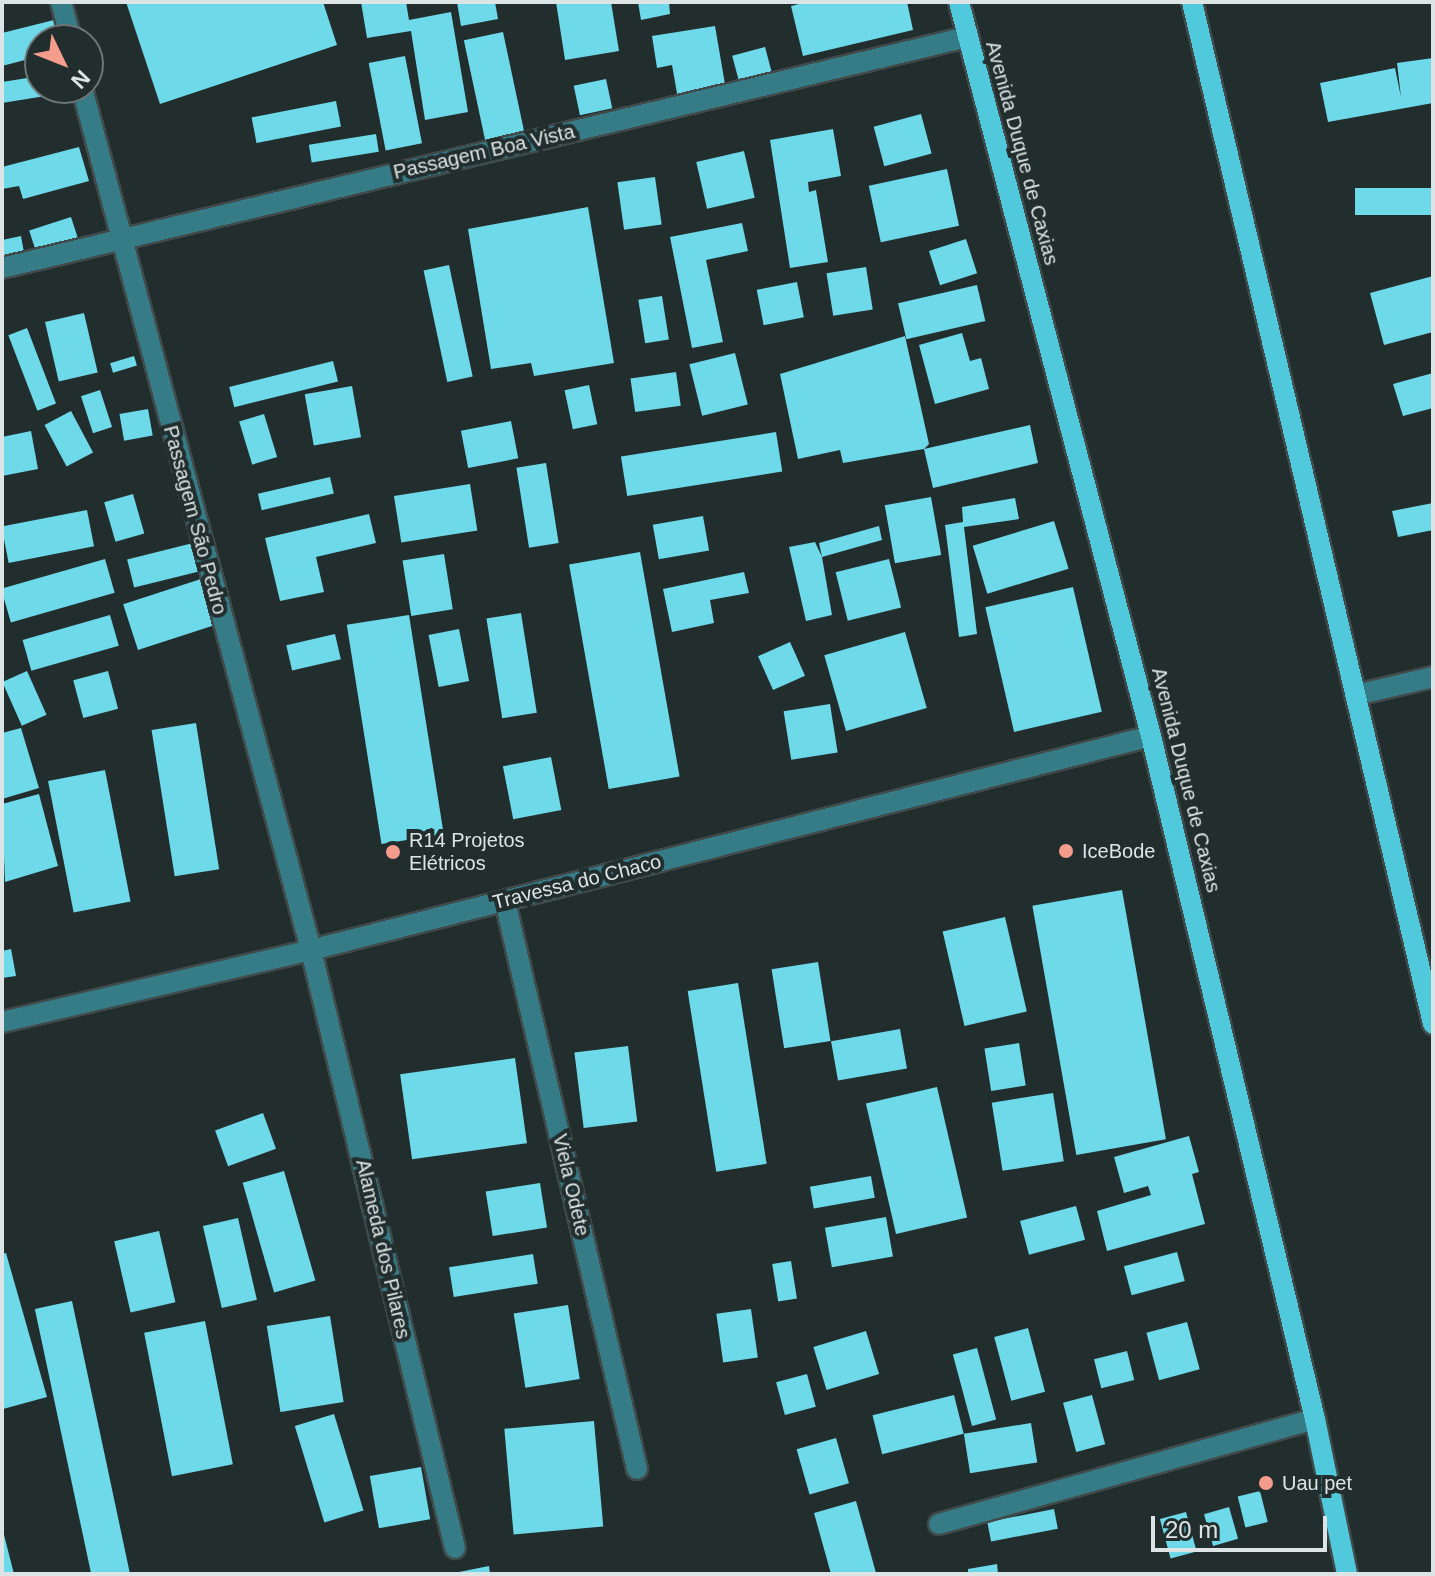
<!DOCTYPE html>
<html>
<head>
<meta charset="utf-8">
<style>
  body { margin:0 }
  #map { position:relative; width:1435px; height:1576px; overflow:hidden; background:#222d2e; font-family:Arial,sans-serif }
  div>[style] { position:absolute }
  [style*='--x'] { left:calc(var(--x)*1px); top:calc(var(--y)*1px); width:calc(var(--w)*1px); rotate:calc(var(--a)*1deg) }
  .building>* { inset:0; background:#6ed9e9; transform-origin:0 0 }
  .roads { filter:drop-shadow(2px 0 #404a4b) drop-shadow(-2px 0 #404a4b) drop-shadow(0 2px #404a4b) drop-shadow(0 -2px #404a4b) }
  .minor>* { height:20px; margin:-10px; padding:0 10px; transform-origin:10px; border-radius:10px; background:#357c87 }
  .major>* { height:20px; margin:-10px; padding:0 10px; transform-origin:10px; border-radius:10px; background:#4fc9db }
  .dots>* { width:22px; height:22px; translate:-50% -50%; box-sizing:border-box; border:4px solid #222d2e; border-radius:50% }
  span { translate:-50% -50%; white-space:nowrap; text-align:center; line-height:1.15; -webkit-text-stroke:8px #222d2e; paint-order:stroke }
  .street-label { font-size:20px; color:#dde4e5 }
  .poi-label { font-size:20px; color:#dde4e5 }
  .left { translate:0 -50%; text-align:left }
  .frame { position:absolute; inset:0; border:4px solid #dde4e5; pointer-events:none }
  .north { position:absolute; left:24px; top:24px; width:80px; height:80px; box-sizing:border-box; background:#222d2e; border:2px solid #6d7677; border-radius:50%; rotate:133deg; font-size:22px; font-weight:700; line-height:32px; text-align:center; color:#dde4e5 }
  .north::after { content:''; display:block; margin:auto; width:28px; height:36px; background:#f49d8c; clip-path:polygon(50% 0,100% 100%,50% 72%,0 100%) }
  .scale { position:absolute; left:1151px; top:1516px; width:176px; height:36px; box-sizing:border-box; border:4px solid #dde4e5; border-top:0; padding-left:10px; font-size:24px; line-height:28px; white-space:nowrap; color:#dde4e5; -webkit-text-stroke:6px #222d2e; paint-order:stroke }
</style>
</head>
<body>
<div id="map">
  <div class="building">
    <i style="clip-path:polygon(126px 2px,323px 2px,337px 45px,160px 104px)"></i>
    <i style="clip-path:polygon(361px 2px,406px 2px,409px 20px,451px 12px,468px 112px,425px 120px,411px 31px,367px 38px)"></i>
    <i style="clip-path:polygon(457px 2px,495px 2px,498px 19px,461px 26px)"></i>
    <i style="clip-path:polygon(556px 2px,611px 2px,619px 51px,565px 60px)"></i>
    <i style="clip-path:polygon(638px 2px,669px 2px,670px 14px,641px 20px)"></i>
    <i style="clip-path:polygon(807px 2px,907px 2px,913px 30px,803px 56px,791px 6px)"></i>
    <i style="clip-path:polygon(54px 20px,58px 40px,40px 40px,40px 56px,2px 66px,2px 33px)"></i>
    <i style="clip-path:polygon(715px 26px,726px 90px,678px 99px,672px 65px,657px 68px,652px 36px)"></i>
    <i style="left:503px;top:32px;width:102px;height:40px;rotate:78deg"></i>
    <i style="left:765px;top:47px;width:28px;height:34px;rotate:75deg"></i>
    <i style="left:405px;top:56px;width:89px;height:37px;rotate:79deg"></i>
    <i style="clip-path:polygon(1433px 58px,1433px 103px,1328px 122px,1320px 83px,1395px 68px,1401px 97px,1397px 63px)"></i>
    <i style="clip-path:polygon(40px 76px,40px 88px,64px 88px,64px 93px,2px 103px,2px 82px)"></i>
    <i style="left:606px;top:79px;width:30px;height:33px;rotate:78deg"></i>
    <i style="left:336px;top:101px;width:26px;height:86px;rotate:79deg"></i>
    <i style="left:921px;top:114px;width:41px;height:49px;rotate:75deg"></i>
    <i style="clip-path:polygon(833px 129px,841px 176px,808px 182px,809px 192px,816px 190px,828px 262px,790px 268px,770px 140px)"></i>
    <i style="left:376px;top:134px;width:18px;height:68px;rotate:81deg"></i>
    <i style="clip-path:polygon(79px 147px,89px 181px,23px 199px,19px 186px,2px 189px,2px 167px)"></i>
    <i style="left:744px;top:151px;width:48px;height:49px;rotate:77deg"></i>
    <i style="left:947px;top:169px;width:58px;height:80px;rotate:78deg"></i>
    <i style="left:655px;top:177px;width:48px;height:38px;rotate:82deg"></i>
    <i style="left:1433px;top:188px;width:27px;height:78px;rotate:90deg"></i>
    <i style="clip-path:polygon(588px 207px,614px 363px,534px 376px,531px 363px,491px 369px,468px 229px)"></i>
    <i style="left:71px;top:217px;width:26px;height:44px;rotate:72deg"></i>
    <i style="clip-path:polygon(742px 223px,748px 251px,706px 260px,723px 342px,692px 348px,670px 237px)"></i>
    <i style="clip-path:polygon(21px 236px,25px 258px,2px 262px,2px 240px)"></i>
    <i style="left:966px;top:239px;width:36px;height:39px;rotate:72deg"></i>
    <i style="left:449px;top:265px;width:114px;height:26px;rotate:78deg"></i>
    <i style="left:866px;top:267px;width:43px;height:40px;rotate:81deg"></i>
    <i style="clip-path:polygon(1433px 276px,1433px 332px,1384px 345px,1370px 293px)"></i>
    <i style="left:797px;top:282px;width:36px;height:41px;rotate:79deg"></i>
    <i style="left:977px;top:285px;width:37px;height:81px;rotate:77deg"></i>
    <i style="left:662px;top:296px;width:44px;height:24px;rotate:81deg"></i>
    <i style="left:84px;top:313px;width:61px;height:40px;rotate:77deg"></i>
    <i style="left:27px;top:328px;width:81px;height:20px;rotate:69deg"></i>
    <i style="clip-path:polygon(962px 333px,970px 361px,981px 358px,989px 389px,935px 404px,919px 345px)"></i>
    <i style="clip-path:polygon(905px 336px,929px 444px,924px 449px,1030px 425px,1038px 463px,933px 488px,924px 449px,843px 463px,840px 450px,798px 459px,780px 374px)"></i>
    <i style="left:735px;top:353px;width:53px;height:47px;rotate:76deg"></i>
    <i style="left:134px;top:356px;width:10px;height:25px;rotate:73deg"></i>
    <i style="left:333px;top:361px;width:21px;height:107px;rotate:76deg"></i>
    <i style="left:676px;top:372px;width:34px;height:46px;rotate:82deg"></i>
    <i style="clip-path:polygon(1433px 373px,1433px 408px,1403px 416px,1393px 384px)"></i>
    <i style="left:589px;top:385px;width:40px;height:25px;rotate:78deg"></i>
    <i style="left:352px;top:386px;width:52px;height:48px;rotate:80deg"></i>
    <i style="left:100px;top:390px;width:39px;height:20px;rotate:72deg"></i>
    <i style="left:148px;top:409px;width:27px;height:29px;rotate:80deg"></i>
    <i style="left:71px;top:411px;width:47px;height:30px;rotate:62deg"></i>
    <i style="left:264px;top:414px;width:45px;height:26px;rotate:73deg"></i>
    <i style="left:511px;top:421px;width:38px;height:51px;rotate:79deg"></i>
    <i style="clip-path:polygon(31px 431px,38px 469px,2px 476px,2px 437px)"></i>
    <i style="left:776px;top:432px;width:40px;height:157px;rotate:81deg"></i>
    <i style="left:546px;top:463px;width:81px;height:30px;rotate:81deg"></i>
    <i style="left:330px;top:477px;width:17px;height:74px;rotate:77deg"></i>
    <i style="left:470px;top:484px;width:47px;height:77px;rotate:81deg"></i>
    <i style="left:133px;top:494px;width:41px;height:30px;rotate:74deg"></i>
    <i style="left:931px;top:497px;width:59px;height:47px;rotate:80deg"></i>
    <i style="clip-path:polygon(1015px 498px,1019px 519px,964px 527px,977px 634px,959px 637px,945px 525px,963px 522px,962px 507px)"></i>
    <i style="clip-path:polygon(1433px 503px,1433px 530px,1398px 537px,1392px 511px)"></i>
    <i style="left:87px;top:510px;width:37px;height:87px;rotate:79deg"></i>
    <i style="clip-path:polygon(369px 514px,376px 543px,316px 557px,324px 592px,280px 601px,265px 538px)"></i>
    <i style="left:703px;top:516px;width:35px;height:51px;rotate:80deg"></i>
    <i style="left:1054px;top:521px;width:50px;height:85px;rotate:73deg"></i>
    <i style="clip-path:polygon(879px 526px,882px 540px,822px 557px,832px 615px,806px 621px,789px 547px,815px 542px,822px 557px,819px 543px)"></i>
    <i style="left:197px;top:542px;width:29px;height:72px;rotate:76deg"></i>
    <i style="left:640px;top:552px;width:228px;height:72px;rotate:80deg"></i>
    <i style="left:444px;top:554px;width:56px;height:42px;rotate:81deg"></i>
    <i style="left:105px;top:559px;width:35px;height:108px;rotate:74deg"></i>
    <i style="left:889px;top:559px;width:50px;height:55px;rotate:76deg"></i>
    <i style="clip-path:polygon(744px 572px,749px 593px,710px 600px,714px 623px,672px 632px,663px 589px)"></i>
    <i style="left:204px;top:578px;width:48px;height:85px;rotate:72deg"></i>
    <i style="left:1073px;top:587px;width:128px;height:90px;rotate:77deg"></i>
    <i style="left:521px;top:613px;width:101px;height:35px;rotate:81deg"></i>
    <i style="left:110px;top:615px;width:32px;height:91px;rotate:74deg"></i>
    <i style="left:409px;top:615px;width:222px;height:63px;rotate:81deg"></i>
    <i style="left:459px;top:629px;width:53px;height:31px;rotate:79deg"></i>
    <i style="left:905px;top:632px;width:79px;height:84px;rotate:74deg"></i>
    <i style="left:335px;top:634px;width:26px;height:50px;rotate:77deg"></i>
    <i style="left:790px;top:642px;width:37px;height:35px;rotate:66deg"></i>
    <i style="left:27px;top:671px;width:48px;height:27px;rotate:66deg"></i>
    <i style="left:108px;top:671px;width:39px;height:36px;rotate:75deg"></i>
    <i style="left:830px;top:704px;width:49px;height:47px;rotate:81deg"></i>
    <i style="left:196px;top:723px;width:148px;height:45px;rotate:81deg"></i>
    <i style="clip-path:polygon(21px 728px,39px 788px,2px 799px,2px 733px)"></i>
    <i style="left:551px;top:757px;width:54px;height:49px;rotate:79deg"></i>
    <i style="left:105px;top:770px;width:134px;height:58px;rotate:79deg"></i>
    <i style="clip-path:polygon(39px 794px,58px 866px,5px 882px,2px 804px)"></i>
    <i style="left:1122px;top:890px;width:253px;height:91px;rotate:80deg"></i>
    <i style="left:1005px;top:917px;width:97px;height:64px;rotate:77deg"></i>
    <i style="clip-path:polygon(11px 949px,16px 976px,2px 978px,2px 951px)"></i>
    <i style="left:818px;top:962px;width:80px;height:47px;rotate:81deg"></i>
    <i style="left:738px;top:983px;width:183px;height:51px;rotate:81deg"></i>
    <i style="left:900px;top:1029px;width:40px;height:70px;rotate:80deg"></i>
    <i style="left:1019px;top:1043px;width:43px;height:35px;rotate:81deg"></i>
    <i style="left:628px;top:1046px;width:76px;height:54px;rotate:83deg"></i>
    <i style="left:515px;top:1058px;width:86px;height:116px;rotate:82deg"></i>
    <i style="left:937px;top:1087px;width:134px;height:73px;rotate:77deg"></i>
    <i style="left:1053px;top:1093px;width:69px;height:62px;rotate:81deg"></i>
    <i style="left:263px;top:1113px;width:38px;height:51px;rotate:70deg"></i>
    <i style="clip-path:polygon(1189px 1136px,1199px 1172px,1192px 1174px,1205px 1224px,1107px 1251px,1097px 1211px,1151px 1195px,1148px 1186px,1124px 1193px,1114px 1157px)"></i>
    <i style="left:284px;top:1171px;width:114px;height:43px;rotate:74deg"></i>
    <i style="left:871px;top:1176px;width:22px;height:62px;rotate:80deg"></i>
    <i style="left:540px;top:1183px;width:45px;height:55px;rotate:81deg"></i>
    <i style="left:1076px;top:1206px;width:35px;height:58px;rotate:75deg"></i>
    <i style="left:886px;top:1217px;width:40px;height:62px;rotate:80deg"></i>
    <i style="left:238px;top:1218px;width:84px;height:36px;rotate:77deg"></i>
    <i style="left:159px;top:1231px;width:73px;height:46px;rotate:77deg"></i>
    <i style="left:1177px;top:1252px;width:30px;height:55px;rotate:75deg"></i>
    <i style="clip-path:polygon(6px 1253px,47px 1397px,3px 1409px,2px 1254px)"></i>
    <i style="left:533px;top:1254px;width:30px;height:85px;rotate:81deg"></i>
    <i style="left:791px;top:1261px;width:38px;height:19px;rotate:81deg"></i>
    <i style="left:72px;top:1301px;width:280px;height:38px;rotate:78deg"></i>
    <i style="left:568px;top:1305px;width:75px;height:55px;rotate:81deg"></i>
    <i style="left:751px;top:1309px;width:49px;height:35px;rotate:82deg"></i>
    <i style="left:330px;top:1316px;width:87px;height:64px;rotate:81deg"></i>
    <i style="left:205px;top:1321px;width:146px;height:62px;rotate:79deg"></i>
    <i style="left:1187px;top:1322px;width:49px;height:42px;rotate:75deg"></i>
    <i style="left:1028px;top:1328px;width:66px;height:35px;rotate:75deg"></i>
    <i style="left:866px;top:1331px;width:45px;height:55px;rotate:73deg"></i>
    <i style="left:977px;top:1348px;width:74px;height:25px;rotate:75deg"></i>
    <i style="left:1127px;top:1351px;width:30px;height:34px;rotate:76deg"></i>
    <i style="left:807px;top:1374px;width:34px;height:32px;rotate:75deg"></i>
    <i style="left:954px;top:1395px;width:40px;height:84px;rotate:76deg"></i>
    <i style="left:1092px;top:1395px;width:51px;height:30px;rotate:75deg"></i>
    <i style="left:334px;top:1414px;width:101px;height:41px;rotate:73deg"></i>
    <i style="left:594px;top:1421px;width:106px;height:90px;rotate:85deg"></i>
    <i style="left:1031px;top:1423px;width:40px;height:68px;rotate:81deg"></i>
    <i style="left:836px;top:1438px;width:47px;height:41px;rotate:74deg"></i>
    <i style="left:421px;top:1467px;width:53px;height:52px;rotate:80deg"></i>
    <i style="left:1260px;top:1491px;width:32px;height:23px;rotate:76deg"></i>
    <i style="clip-path:polygon(856px 1501px,876px 1573px,831px 1574px,814px 1513px)"></i>
    <i style="left:1229px;top:1507px;width:33px;height:26px;rotate:74deg"></i>
    <i style="left:1054px;top:1509px;width:20px;height:68px;rotate:79deg"></i>
    <i style="left:1186px;top:1512px;width:41px;height:27px;rotate:75deg"></i>
    <i style="clip-path:polygon(3px 1531px,14px 1574px,2px 1574px)"></i>
    <i style="clip-path:polygon(997px 1564px,998px 1574px,968px 1574px,968px 1569px)"></i>
    <i style="clip-path:polygon(489px 1566px,490px 1574px,454px 1574px,454px 1573px)"></i>
  </div>
  <div class="roads">
    <div class="minor">
      <i style="--x:61;--y:2;--w:39;--a:75"></i>
      <i style="--x:82;--y:88;--w:892;--a:75.12"></i>
      <i style="--x:311;--y:950;--w:615;--a:76.46"></i>
      <i style="--x:2;--y:268;--w:992;--a:-13.46"></i>
      <i style="--x:1356;--y:695;--w:79;--a:-13.2"></i>
      <i style="--x:505;--y:901;--w:583;--a:76.92"></i>
      <i style="--x:2;--y:1022;--w:317;--a:-13.1"></i>
      <i style="--x:311;--y:950;--w:867;--a:-14.29"></i>
      <i style="--x:939;--y:1524;--w:390;--a:-15.6"></i>
    </div>
    <div class="major">
      <i style="--x:959;--y:2;--w:759;--a:75.34"></i>
      <i style="--x:1151;--y:736;--w:702;--a:76.5"></i>
      <i style="--x:1315;--y:1419;--w:158;--a:78.3"></i>
      <i style="--x:1192;--y:2;--w:1050;--a:76.73"></i>
    </div>
  </div>
  <div class="dots">
    <i style="left:1066px;top:851px;background:#f49d8c"></i>
    <i style="left:393px;top:852px;background:#f49d8c"></i>
    <i style="left:1266px;top:1483px;background:#f49d8c"></i>
  </div>
  <div class="street-label">
    <span style="left:484px;top:152px;rotate:-13deg">Passagem Boa Vista</span>
    <span style="left:1022px;top:153px;rotate:75deg">Avenida Duque de Caxias</span>
    <span style="left:195px;top:520px;rotate:75deg">Passagem São Pedro</span>
    <span style="left:1186px;top:780px;rotate:76deg">Avenida Duque de Caxias</span>
    <span style="left:577px;top:882px;rotate:-14deg">Travessa do Chaco</span>
    <span style="left:571px;top:1185px;rotate:77deg">Viela Odete</span>
    <span style="left:383px;top:1249px;rotate:77deg">Alameda dos Pilares</span>
  </div>
  <div class="poi-label">
    <span class="left" style="left:409px;top:852px">R14 Projetos<br>Elétricos</span>
    <span class="left" style="left:1082px;top:851px">IceBode</span>
    <span class="left" style="left:1282px;top:1483px">Uau pet</span>
  </div>
  <div class="frame"></div>
  <div class="north">N</div>
  <div class="scale">20 m</div>
</div>
</body>
</html>
